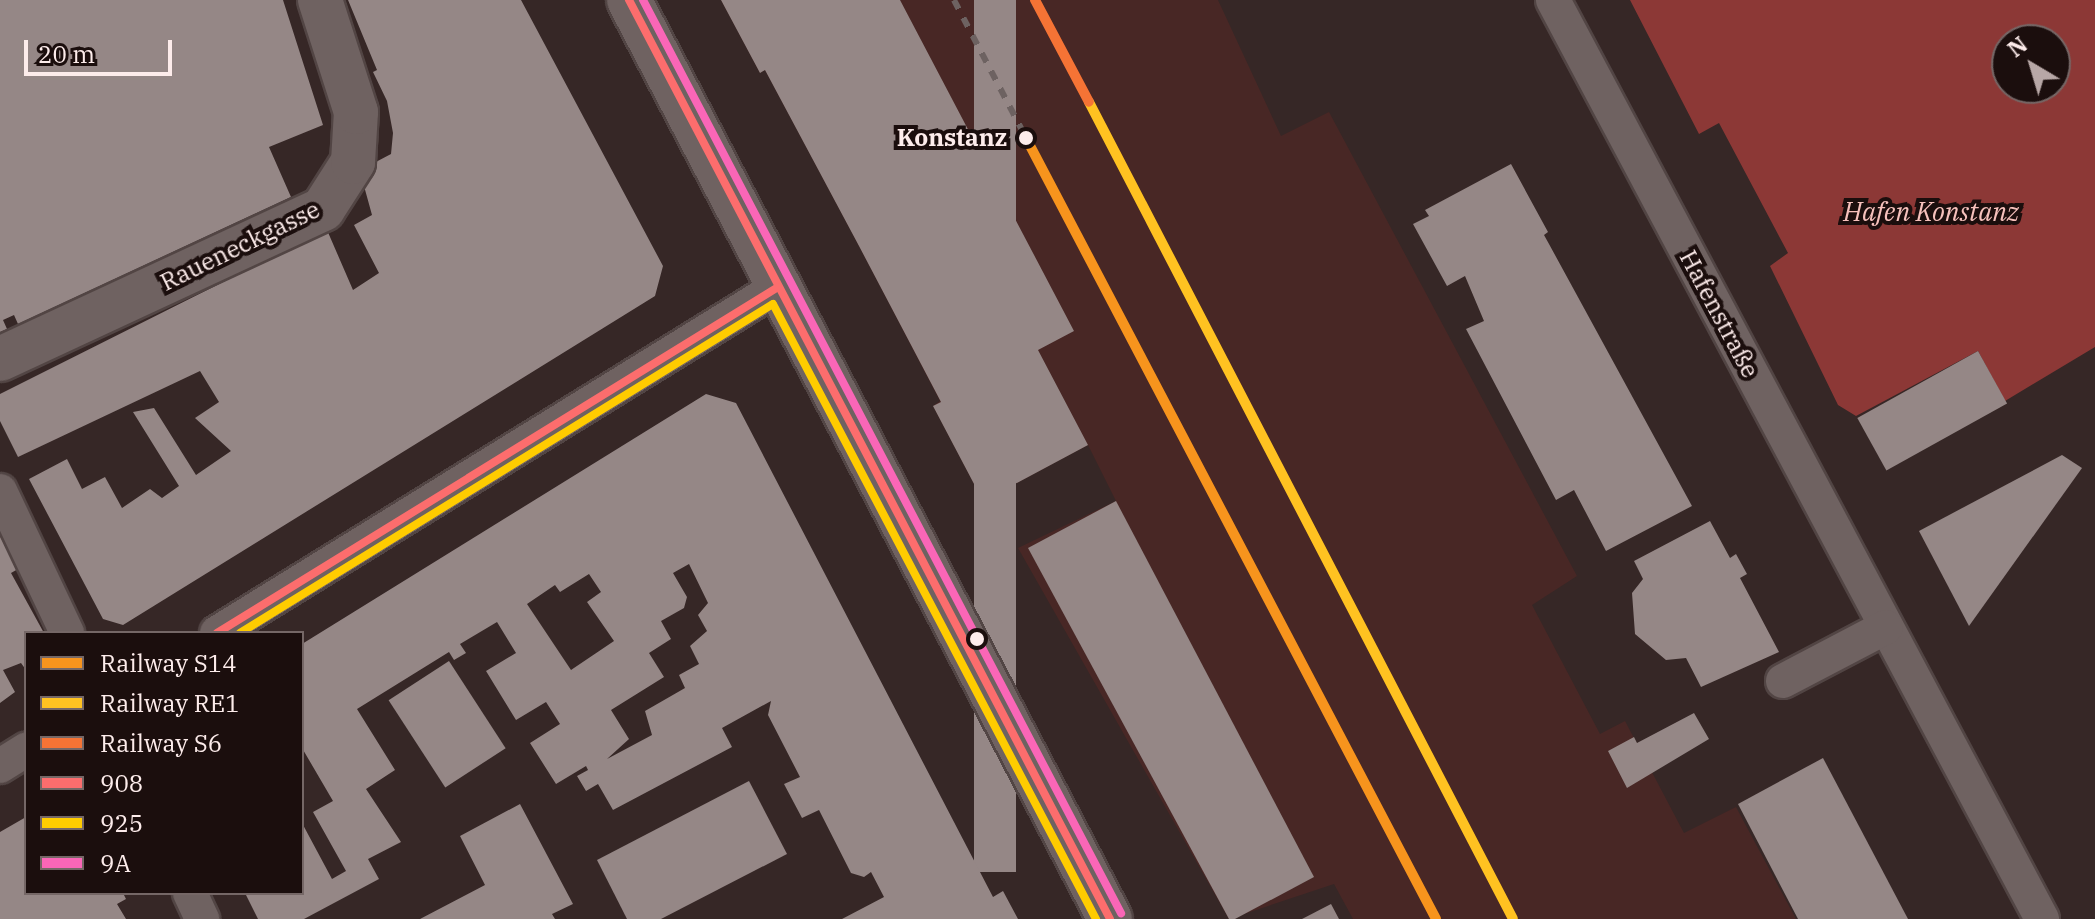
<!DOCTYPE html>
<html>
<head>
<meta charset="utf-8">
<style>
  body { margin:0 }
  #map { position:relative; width:2095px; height:919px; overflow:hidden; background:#362726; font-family:"IBM Plex Serif",serif }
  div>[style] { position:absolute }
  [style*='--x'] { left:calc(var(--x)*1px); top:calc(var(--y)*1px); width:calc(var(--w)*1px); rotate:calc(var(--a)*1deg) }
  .built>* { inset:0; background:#482725 }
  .water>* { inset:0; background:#8c3836 }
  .building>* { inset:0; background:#958786; transform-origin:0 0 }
  .roads { filter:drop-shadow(2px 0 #524544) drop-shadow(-2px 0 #524544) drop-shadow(0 2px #524544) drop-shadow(0 -2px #524544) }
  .pedestrian>* { height:34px; margin:-17px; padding:0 17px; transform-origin:17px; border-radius:17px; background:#6f6261 }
  .minor>* { height:44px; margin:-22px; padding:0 22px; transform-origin:22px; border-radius:22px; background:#6f6261 }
  .rail>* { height:6px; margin-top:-3px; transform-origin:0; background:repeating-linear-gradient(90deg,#6d6261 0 10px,transparent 0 20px) }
  .bus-1>* { height:8px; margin:-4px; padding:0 4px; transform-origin:4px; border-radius:4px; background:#fc6d6d }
  .bus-2>* { height:8px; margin:-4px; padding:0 4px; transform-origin:4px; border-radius:4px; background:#fc0 }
  .bus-3>* { height:8px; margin:-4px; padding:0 4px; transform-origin:4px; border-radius:4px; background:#fa66b7 }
  .rail-1>* { height:10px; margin:-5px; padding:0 5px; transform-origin:5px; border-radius:5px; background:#f7941d }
  .rail-2>* { height:10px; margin:-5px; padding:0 5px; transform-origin:5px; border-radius:5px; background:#ffc221 }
  .rail-3>* { height:10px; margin:-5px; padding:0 5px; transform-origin:5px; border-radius:5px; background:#f57335 }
  .dots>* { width:22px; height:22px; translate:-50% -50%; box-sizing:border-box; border:4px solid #1b0e0d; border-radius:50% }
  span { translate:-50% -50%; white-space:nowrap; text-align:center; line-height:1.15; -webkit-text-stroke:8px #1b0e0d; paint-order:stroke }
  .stop-label { font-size:24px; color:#fdeceb; font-weight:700 }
  .right { translate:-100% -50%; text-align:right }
  .street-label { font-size:24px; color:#fdeceb }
  .water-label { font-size:26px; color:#f6c1bc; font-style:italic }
  .legend { position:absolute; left:24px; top:631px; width:280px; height:264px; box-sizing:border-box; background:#1b0e0d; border:2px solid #756766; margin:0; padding:10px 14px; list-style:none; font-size:24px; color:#fdeceb }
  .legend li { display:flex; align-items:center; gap:16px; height:40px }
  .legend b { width:40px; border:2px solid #756766 }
  .north { position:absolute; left:1991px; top:24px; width:80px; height:80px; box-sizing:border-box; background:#1b0e0d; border:2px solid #756766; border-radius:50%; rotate:322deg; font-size:22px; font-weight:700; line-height:32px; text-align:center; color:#fdeceb }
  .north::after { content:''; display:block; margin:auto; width:28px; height:36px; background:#b7a7a6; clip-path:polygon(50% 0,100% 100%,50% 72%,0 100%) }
  .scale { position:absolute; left:24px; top:40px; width:148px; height:36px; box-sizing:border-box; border:4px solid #fdeceb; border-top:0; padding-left:10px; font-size:24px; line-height:28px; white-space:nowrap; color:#fdeceb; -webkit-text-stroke:6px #1b0e0d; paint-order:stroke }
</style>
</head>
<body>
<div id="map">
  <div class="built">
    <i style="clip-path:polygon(721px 0,1218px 0,1281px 136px,1329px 112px,1577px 576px,1532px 605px,1600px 734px,1625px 721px,1684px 833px,1736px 807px,1796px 919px,1353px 919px,1334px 884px,1229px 919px,1018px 548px,1116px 501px,1088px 445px,983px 501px,933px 406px,940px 401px,859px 246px,765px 70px,760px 73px)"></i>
  </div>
  <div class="water">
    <i style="clip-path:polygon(evenodd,1630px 0,2095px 0,2095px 347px,2005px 401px,1978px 351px,1856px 416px,1838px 405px,1770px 266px,1788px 253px,1719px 123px,1699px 134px,1630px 0,2007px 40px,2055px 40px,2055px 88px,2007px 88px,2007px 40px)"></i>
  </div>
  <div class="building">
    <i style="clip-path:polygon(0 0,283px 0,323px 125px,269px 147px,291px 197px,18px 324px,14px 315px,3px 320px,7px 329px,0 332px)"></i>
    <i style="clip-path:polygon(348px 0,521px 0,663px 266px,655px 296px,123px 625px,103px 619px,29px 479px,67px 459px,82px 489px,105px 477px,122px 508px,150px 489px,162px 498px,179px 486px,133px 412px,154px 408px,196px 475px,231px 451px,195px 418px,219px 402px,200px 371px,18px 457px,0 421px,0 394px,327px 230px,353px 290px,379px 273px,354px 225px,372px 215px,364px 186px,372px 164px,391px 154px,393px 133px,387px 101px,373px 72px,377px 70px)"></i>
    <i style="clip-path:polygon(721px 0,900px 0,1074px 331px,1038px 350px,1088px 445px,983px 501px,933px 406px,941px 402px,859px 246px,765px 70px,760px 73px)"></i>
    <i style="left:974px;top:0;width:42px;height:872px"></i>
    <i style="clip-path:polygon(1511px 164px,1548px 232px,1544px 235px,1549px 244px,1692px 506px,1606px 551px,1574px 490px,1556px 500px,1466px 329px,1484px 321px,1465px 276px,1447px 286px,1413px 224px,1429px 216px,1425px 210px)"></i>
    <i style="left:1978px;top:351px;width:60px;height:138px;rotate:61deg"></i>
    <i style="clip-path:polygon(evenodd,706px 394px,736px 403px,993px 897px,1003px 891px,1018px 919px,842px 919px,884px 897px,871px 872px,864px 877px,851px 873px,819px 810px,802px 818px,784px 784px,800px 777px,768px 715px,771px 701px,722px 728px,732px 747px,613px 810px,598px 784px,586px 791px,577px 776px,588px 770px,586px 766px,556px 784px,530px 743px,560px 724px,546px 702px,516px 720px,486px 671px,516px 653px,497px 622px,460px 644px,466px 653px,454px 660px,449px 652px,357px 709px,395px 770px,366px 789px,401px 842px,368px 859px,379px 879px,304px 919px,258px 919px,245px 893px,302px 893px,302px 823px,332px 879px,346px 871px,313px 812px,333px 801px,302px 748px,302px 644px,706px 394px,689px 564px,708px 603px,698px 615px,707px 631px,690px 646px,699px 664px,679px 675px,685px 688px,645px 711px,652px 735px,607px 759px,629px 739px,611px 710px,664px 677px,649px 653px,671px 639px,661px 621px,684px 608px,687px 597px,673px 573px,689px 564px,706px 394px,589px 574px,601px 592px,587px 602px,614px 641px,571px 670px,527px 604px,555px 585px,560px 592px,589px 574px)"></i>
    <i style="clip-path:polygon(2062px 455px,2082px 468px,1969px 626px,1919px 531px)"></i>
    <i style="clip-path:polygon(1116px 501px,1314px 877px,1235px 919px,1229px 919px,1028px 548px)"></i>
    <i style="clip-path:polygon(1710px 521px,1730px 558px,1736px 554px,1747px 574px,1740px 578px,1779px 652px,1701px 687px,1686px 658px,1666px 660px,1635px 634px,1632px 593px,1643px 579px,1634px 561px)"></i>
    <i style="clip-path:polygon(0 536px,18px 569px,11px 573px,44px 633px,26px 633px,26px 670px,21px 663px,3px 670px,15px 692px,0 703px)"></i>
    <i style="left:449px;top:661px;width:104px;height:72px;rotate:57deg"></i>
    <i style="clip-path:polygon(1694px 713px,1709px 739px,1627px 788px,1608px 751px,1634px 737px,1637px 743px)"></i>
    <i style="clip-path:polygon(1823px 758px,1908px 919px,1798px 919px,1738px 804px)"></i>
    <i style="clip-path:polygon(749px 781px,787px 854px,661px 919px,627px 919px,597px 860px)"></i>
    <i style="clip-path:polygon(520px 804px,573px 904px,552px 914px,555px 919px,420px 919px,485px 885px,460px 836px)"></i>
    <i style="clip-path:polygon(26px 817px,26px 893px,123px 893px,126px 899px,117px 904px,126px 919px,0 919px,0 832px)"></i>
    <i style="clip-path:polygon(1331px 904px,1339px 919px,1302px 919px)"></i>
  </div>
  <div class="roads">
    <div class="pedestrian">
      <i style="--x:1553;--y:0;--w:1041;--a:61.98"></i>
      <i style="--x:0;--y:491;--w:157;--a:64.7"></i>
      <i style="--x:217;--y:633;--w:659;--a:-31.66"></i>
      <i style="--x:1783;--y:681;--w:116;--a:-27.7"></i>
      <i style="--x:0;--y:766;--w:31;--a:-32"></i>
      <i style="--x:190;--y:893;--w:29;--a:65"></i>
    </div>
    <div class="minor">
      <i style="--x:629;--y:0;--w:1037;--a:62.37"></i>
      <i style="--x:0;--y:359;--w:356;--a:-24.9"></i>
      <i style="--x:323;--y:209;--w:56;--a:-57.4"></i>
      <i style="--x:353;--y:162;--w:50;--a:-86.6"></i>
      <i style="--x:356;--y:112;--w:118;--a:-107.8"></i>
    </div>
  </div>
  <div class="rail">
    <i style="--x:954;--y:0;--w:156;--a:62.4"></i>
  </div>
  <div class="bus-1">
    <i style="--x:629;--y:0;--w:1037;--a:62.37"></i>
    <i style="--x:217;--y:633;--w:659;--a:-31.66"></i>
  </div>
  <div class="bus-2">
    <i style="--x:240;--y:633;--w:626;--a:-31.69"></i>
    <i style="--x:773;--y:304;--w:695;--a:62.29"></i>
  </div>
  <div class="bus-3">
    <i style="--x:643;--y:0;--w:1031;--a:62.37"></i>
  </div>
  <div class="rail-1">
    <i style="--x:1026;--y:138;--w:882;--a:62.3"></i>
  </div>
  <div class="rail-2">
    <i style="--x:1089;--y:102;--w:920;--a:62.57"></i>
  </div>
  <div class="rail-3">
    <i style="--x:1035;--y:0;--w:115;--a:62.1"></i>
  </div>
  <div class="dots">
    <i style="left:1026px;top:138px;background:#fdeceb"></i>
    <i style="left:977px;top:639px;background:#fdeceb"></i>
  </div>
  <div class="stop-label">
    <span class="right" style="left:1007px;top:138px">Konstanz</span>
  </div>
  <div class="street-label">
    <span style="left:240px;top:246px;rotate:-26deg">Raueneckgasse</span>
    <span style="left:1719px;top:314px;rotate:62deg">Hafenstraße</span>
  </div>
  <div class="water-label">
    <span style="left:1931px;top:212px">Hafen Konstanz</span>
  </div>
  <ul class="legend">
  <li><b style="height:10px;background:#f7941d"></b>Railway S14</li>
  <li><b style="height:10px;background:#ffc221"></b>Railway RE1</li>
  <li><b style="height:10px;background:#f57335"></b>Railway S6</li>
  <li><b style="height:10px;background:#fc6d6d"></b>908</li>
  <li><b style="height:10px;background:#fc0"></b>925</li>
  <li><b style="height:10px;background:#fa66b7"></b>9A</li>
  </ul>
  <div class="north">N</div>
  <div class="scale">20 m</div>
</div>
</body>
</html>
